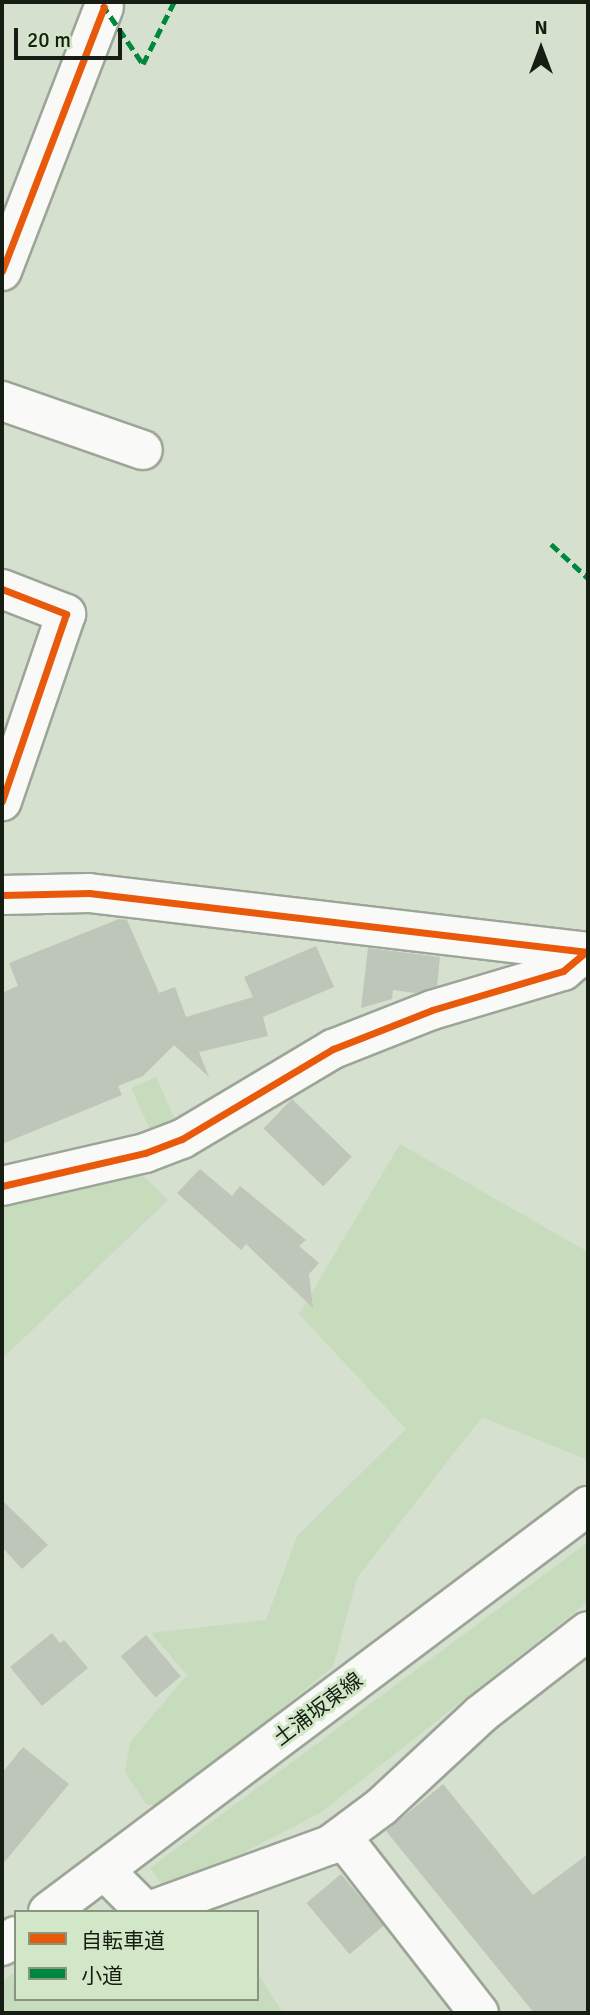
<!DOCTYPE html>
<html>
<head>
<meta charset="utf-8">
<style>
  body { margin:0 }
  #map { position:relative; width:590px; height:2015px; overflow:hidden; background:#d5e0cf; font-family:Signika,"Noto Sans JP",sans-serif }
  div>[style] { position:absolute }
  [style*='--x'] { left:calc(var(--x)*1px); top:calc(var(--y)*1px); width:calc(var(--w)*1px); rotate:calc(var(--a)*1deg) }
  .green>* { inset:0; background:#c7dcbc; transform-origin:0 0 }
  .building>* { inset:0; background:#bdc6b8; transform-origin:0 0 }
  .roads { filter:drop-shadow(2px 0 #9ca597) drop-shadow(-2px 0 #9ca597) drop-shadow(0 2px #9ca597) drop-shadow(0 -2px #9ca597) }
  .minor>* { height:38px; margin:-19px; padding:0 19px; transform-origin:19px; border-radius:19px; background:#f9faf8 }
  .major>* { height:38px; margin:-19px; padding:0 19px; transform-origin:19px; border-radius:19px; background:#f9faf8 }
  .quiet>* { height:5px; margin-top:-2.5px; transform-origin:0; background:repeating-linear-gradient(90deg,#00873e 0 10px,transparent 0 15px) }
  .cycleway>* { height:7px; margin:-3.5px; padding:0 3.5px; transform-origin:3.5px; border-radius:3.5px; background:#e8590c }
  span { translate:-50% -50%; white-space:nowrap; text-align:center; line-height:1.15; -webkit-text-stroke:6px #d2e7c8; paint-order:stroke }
  .street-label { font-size:21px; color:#161d12 }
  .frame { position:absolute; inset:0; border:4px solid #161d12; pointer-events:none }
  .legend { position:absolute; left:14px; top:1910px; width:245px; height:91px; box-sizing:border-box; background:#d2e7c8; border:2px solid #87967f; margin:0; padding:9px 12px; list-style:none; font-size:21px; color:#161d12 }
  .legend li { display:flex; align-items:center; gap:14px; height:35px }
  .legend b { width:35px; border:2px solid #87967f }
  .north { position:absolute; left:506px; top:14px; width:70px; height:70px; -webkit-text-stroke:5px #d2e7c8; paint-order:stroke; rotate:0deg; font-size:19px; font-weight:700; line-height:28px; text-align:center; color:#161d12 }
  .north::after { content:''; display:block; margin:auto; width:24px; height:32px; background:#161d12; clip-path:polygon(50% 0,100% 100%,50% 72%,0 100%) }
  .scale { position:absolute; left:14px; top:28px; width:108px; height:32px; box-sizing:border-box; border:4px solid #161d12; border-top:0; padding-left:9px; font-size:21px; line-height:24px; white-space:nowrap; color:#161d12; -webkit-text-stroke:5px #d2e7c8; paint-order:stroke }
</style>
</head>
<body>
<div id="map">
  <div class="green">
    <i style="left:156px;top:1077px;width:47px;height:27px;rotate:66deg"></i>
    <i style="clip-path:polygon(400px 1144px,588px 1252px,588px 1460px,482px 1417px,357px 1578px,333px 1667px,161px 1806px,146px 1804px,125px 1772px,130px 1742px,187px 1675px,151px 1633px,266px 1620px,297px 1536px,406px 1429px,299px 1314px)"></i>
    <i style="clip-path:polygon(135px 1168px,168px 1200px,2px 1359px,2px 1200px)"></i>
    <i style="clip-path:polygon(588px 1542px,588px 1599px,580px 1608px,320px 1813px,167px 1892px,150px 1868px)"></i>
    <i style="clip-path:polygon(16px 1971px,16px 1999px,257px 1999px,257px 1972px,283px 2013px,2px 2013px,2px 1982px)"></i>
  </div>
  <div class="building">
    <i style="clip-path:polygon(119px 919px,127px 920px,159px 993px,175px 987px,186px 1017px,253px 997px,244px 977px,316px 946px,334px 987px,263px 1017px,268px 1036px,199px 1052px,209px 1077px,174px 1045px,143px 1076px,118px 1086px,122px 1095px,2px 1144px,2px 993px,18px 986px,9px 963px)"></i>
    <i style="clip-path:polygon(368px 948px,440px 957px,437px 986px,415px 993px,393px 990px,392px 999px,361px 1008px)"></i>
    <i style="left:292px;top:1099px;width:83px;height:41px;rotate:44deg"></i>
    <i style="clip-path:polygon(200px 1169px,232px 1196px,240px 1186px,306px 1240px,299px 1246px,319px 1263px,309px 1274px,313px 1308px,246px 1244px,241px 1250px,177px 1193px)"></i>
    <i style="clip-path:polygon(2px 1500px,48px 1545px,22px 1569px,2px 1547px)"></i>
    <i style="clip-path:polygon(52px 1633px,60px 1643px,64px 1640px,88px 1668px,42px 1706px,10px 1667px)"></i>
    <i style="left:146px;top:1635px;width:54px;height:33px;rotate:50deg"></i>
    <i style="clip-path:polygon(23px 1747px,69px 1784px,2px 1865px,2px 1773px)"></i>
    <i style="clip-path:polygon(443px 1784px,533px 1895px,588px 1854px,588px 2013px,534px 2013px,386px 1831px)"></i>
    <i style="left:341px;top:1874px;width:67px;height:45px;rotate:50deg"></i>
  </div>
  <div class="roads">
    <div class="minor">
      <i style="--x:2;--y:271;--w:283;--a:-68.9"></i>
      <i style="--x:2;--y:401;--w:149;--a:19.2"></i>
      <i style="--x:2;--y:589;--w:69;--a:21.3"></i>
      <i style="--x:66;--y:614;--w:198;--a:108.9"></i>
      <i style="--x:2;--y:895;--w:87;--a:-1.3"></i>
      <i style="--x:89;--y:893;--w:502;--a:6.74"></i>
      <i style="--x:2;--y:1186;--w:147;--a:-13"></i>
      <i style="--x:145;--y:1153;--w:40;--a:-21"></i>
      <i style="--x:182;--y:1139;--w:176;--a:-30.8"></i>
      <i style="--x:333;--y:1049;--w:106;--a:-21.5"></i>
      <i style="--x:432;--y:1010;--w:137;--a:-16.6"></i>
      <i style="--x:563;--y:971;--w:30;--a:-40"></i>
      <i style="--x:342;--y:1837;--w:223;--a:52.1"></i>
      <i style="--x:104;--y:1870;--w:59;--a:45"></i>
      <i style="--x:146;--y:1912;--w:196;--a:-20"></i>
      <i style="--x:330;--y:1845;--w:64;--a:-36.7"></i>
      <i style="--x:381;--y:1807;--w:137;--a:-42.9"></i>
      <i style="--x:481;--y:1714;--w:135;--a:-37.8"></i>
    </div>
    <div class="major">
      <i style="--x:48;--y:1912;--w:676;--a:-36.94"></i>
      <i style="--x:2;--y:1946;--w:17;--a:-36"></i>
    </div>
  </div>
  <div class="quiet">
    <i style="--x:102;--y:4;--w:73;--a:55.7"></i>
    <i style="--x:143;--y:64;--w:69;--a:-63.4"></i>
    <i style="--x:551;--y:544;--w:50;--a:42.6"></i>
  </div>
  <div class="cycleway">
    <i style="--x:2;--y:271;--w:283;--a:-68.9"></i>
    <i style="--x:2;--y:589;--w:69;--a:21.3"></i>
    <i style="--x:66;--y:614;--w:198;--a:108.9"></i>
    <i style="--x:2;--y:895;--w:87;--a:-1.3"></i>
    <i style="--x:89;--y:893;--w:502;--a:6.74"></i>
    <i style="--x:2;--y:1186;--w:147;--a:-13"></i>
    <i style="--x:145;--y:1153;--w:40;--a:-21"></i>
    <i style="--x:182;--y:1139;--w:176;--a:-30.8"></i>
    <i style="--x:333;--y:1049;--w:106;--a:-21.5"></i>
    <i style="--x:432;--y:1010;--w:137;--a:-16.6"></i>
    <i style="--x:563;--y:971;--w:30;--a:-40"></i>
  </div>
  <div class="street-label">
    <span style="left:318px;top:1709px;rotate:-37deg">土浦坂東線</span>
  </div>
  <div class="frame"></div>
  <ul class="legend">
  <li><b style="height:9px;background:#e8590c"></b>自転車道</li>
  <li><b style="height:9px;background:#00873e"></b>小道</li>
  </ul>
  <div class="north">N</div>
  <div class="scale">20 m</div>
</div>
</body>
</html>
